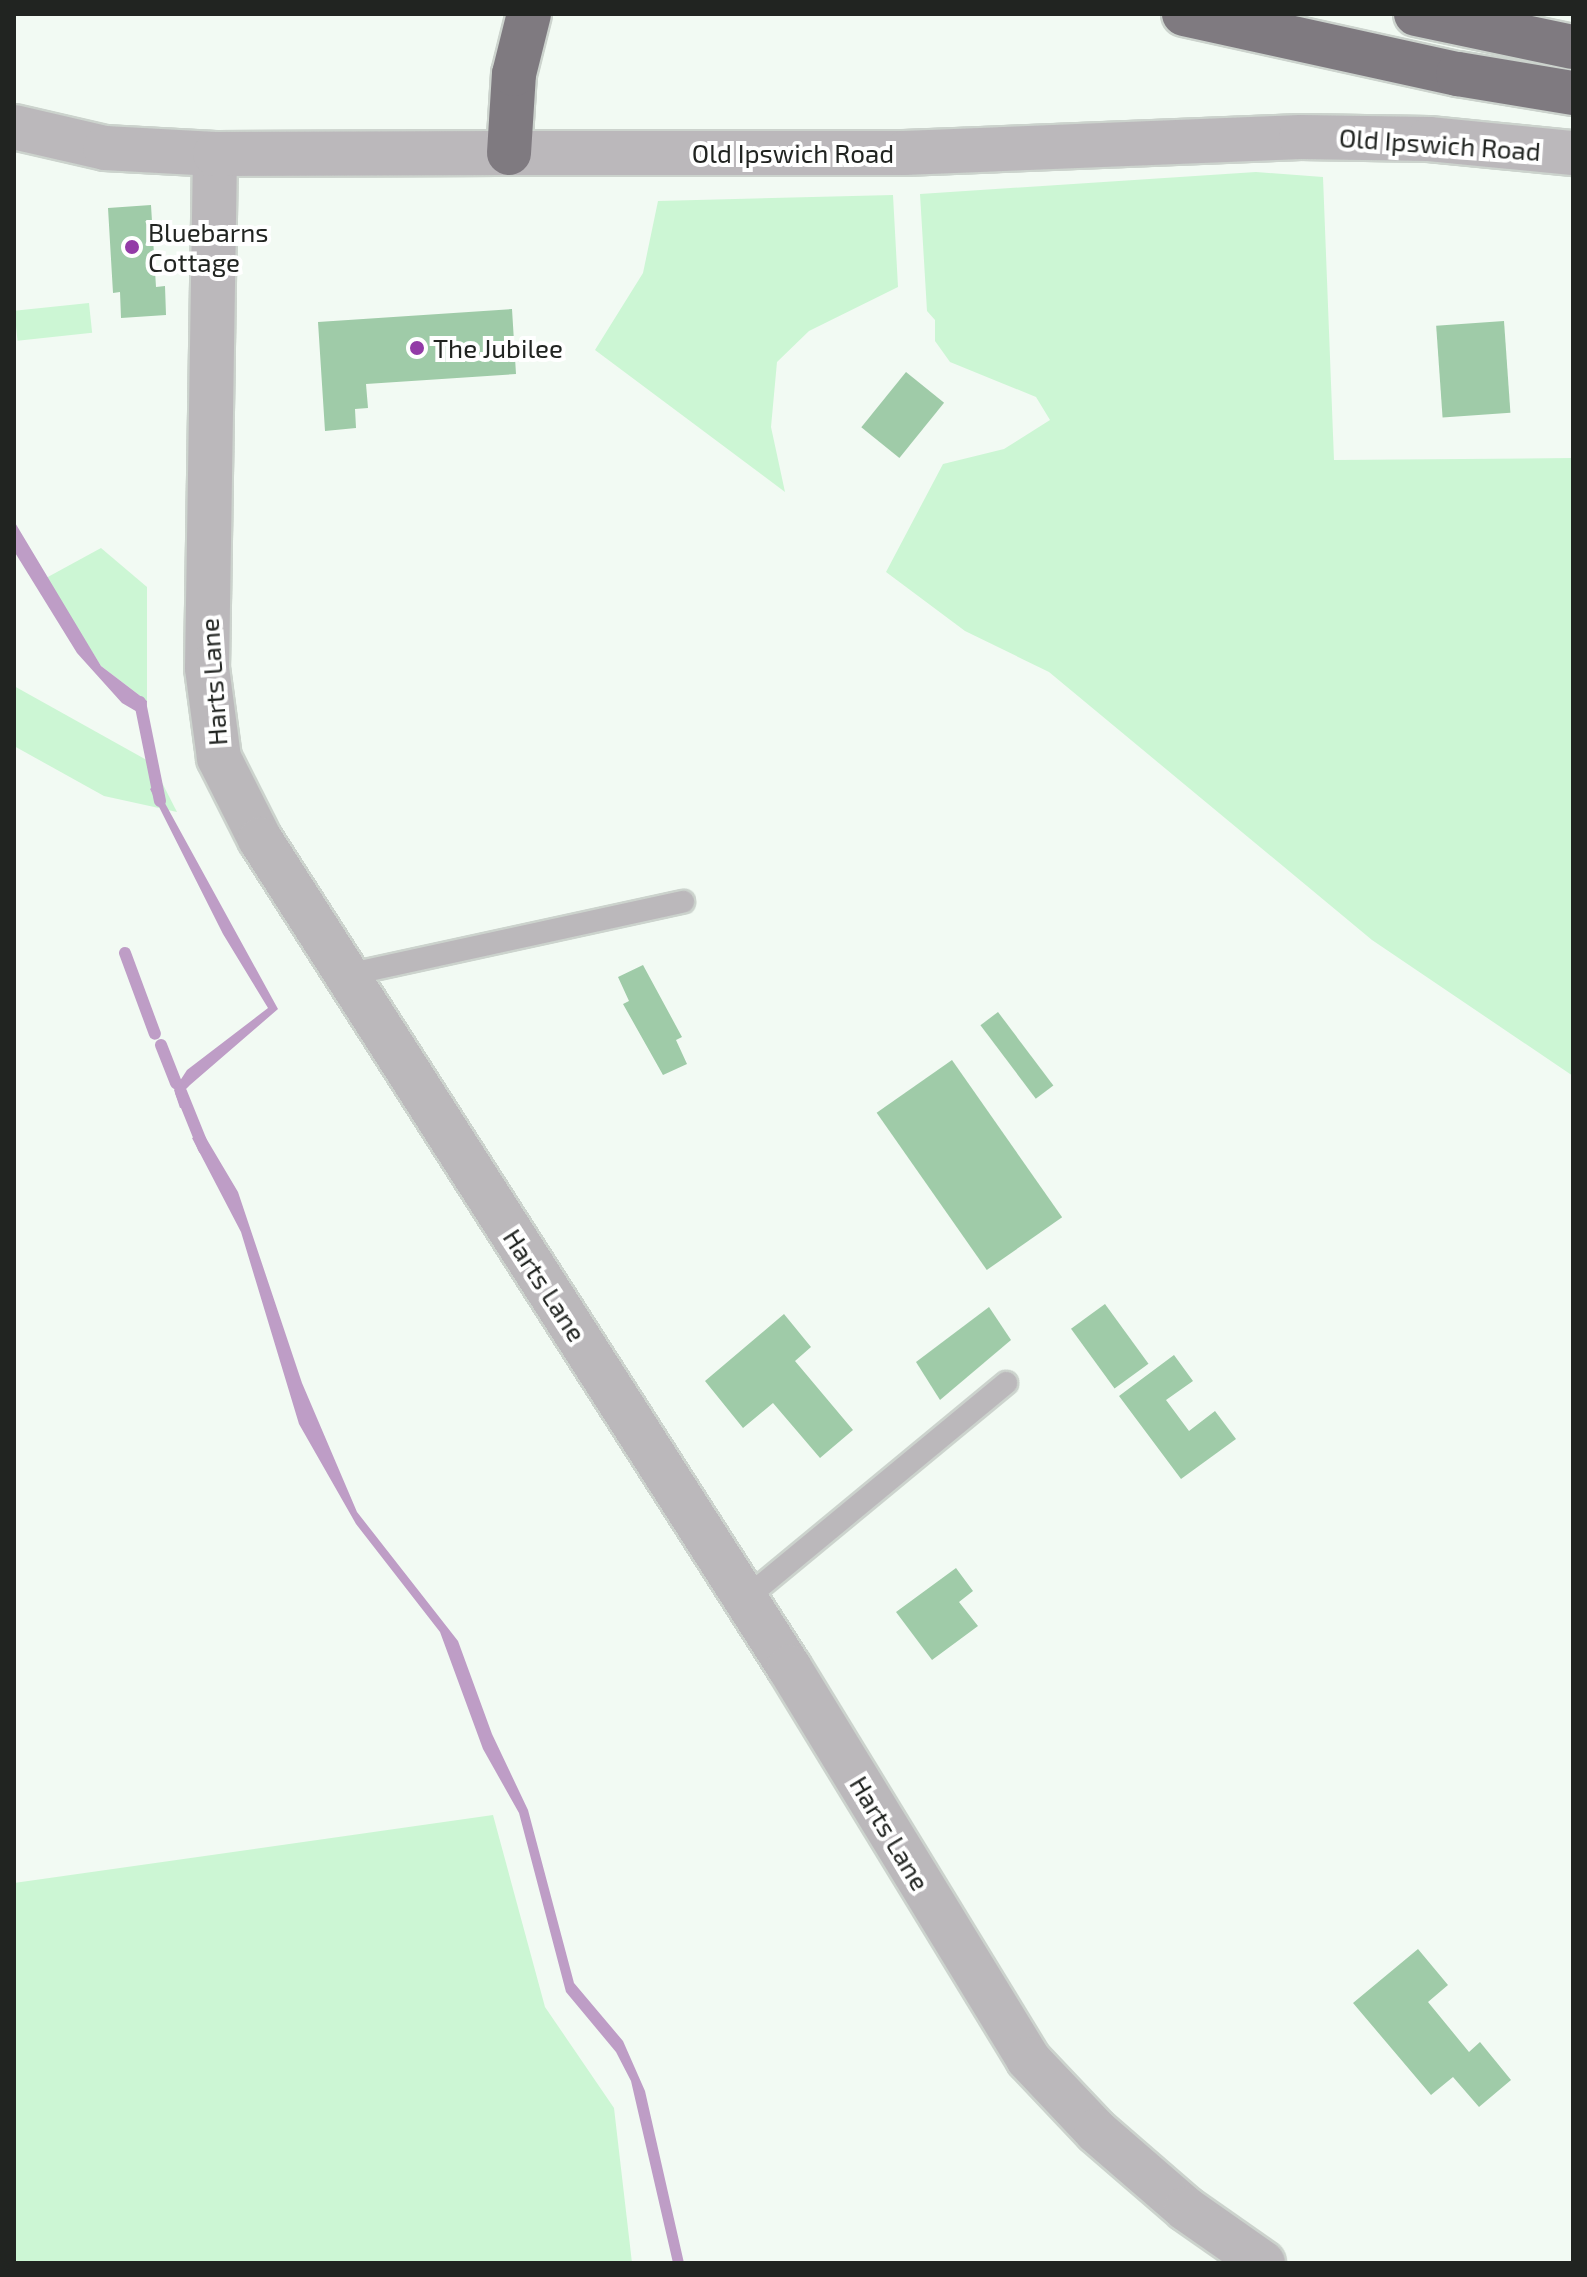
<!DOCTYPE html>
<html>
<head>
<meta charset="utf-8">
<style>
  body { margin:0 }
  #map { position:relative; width:1587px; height:2277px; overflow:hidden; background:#f2faf3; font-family:"Exo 2",sans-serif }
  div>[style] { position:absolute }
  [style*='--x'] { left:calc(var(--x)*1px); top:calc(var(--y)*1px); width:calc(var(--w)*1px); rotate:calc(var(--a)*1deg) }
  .green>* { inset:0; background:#ccf6d4; transform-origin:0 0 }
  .water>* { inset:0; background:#be9dc6 }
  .stream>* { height:12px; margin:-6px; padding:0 6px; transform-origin:6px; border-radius:6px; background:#be9dc6 }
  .building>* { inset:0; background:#9fcba8; transform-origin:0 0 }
  .roads { filter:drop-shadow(2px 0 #ccd3cd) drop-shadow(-2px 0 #ccd3cd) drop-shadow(0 2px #ccd3cd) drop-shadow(0 -2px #ccd3cd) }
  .service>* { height:22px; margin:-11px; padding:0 11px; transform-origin:11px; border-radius:11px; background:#bbb8bb }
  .minor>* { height:44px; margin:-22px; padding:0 22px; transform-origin:22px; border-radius:22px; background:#bbb8bb }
  .tertiary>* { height:44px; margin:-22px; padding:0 22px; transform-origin:22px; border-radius:22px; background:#bbb8bb }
  .trunk>* { height:44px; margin:-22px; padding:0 22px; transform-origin:22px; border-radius:22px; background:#7f7a80 }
  .dots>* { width:22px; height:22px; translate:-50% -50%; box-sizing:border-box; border:4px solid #fff; border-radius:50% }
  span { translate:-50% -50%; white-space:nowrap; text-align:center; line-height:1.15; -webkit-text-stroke:8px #fff; paint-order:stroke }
  .street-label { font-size:26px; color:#212421 }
  .poi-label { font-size:26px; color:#212421 }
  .left { translate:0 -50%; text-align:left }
  .frame { position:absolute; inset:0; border:16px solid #212421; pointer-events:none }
</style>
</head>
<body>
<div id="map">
  <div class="green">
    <i style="clip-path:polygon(1256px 172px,1323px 177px,1334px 460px,1573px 458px,1573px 1076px,1372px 940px,1049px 672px,965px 631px,886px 572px,943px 464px,1004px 449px,1050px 420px,1036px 397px,950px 362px,935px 341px,935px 320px,927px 311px,920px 194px)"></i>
    <i style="clip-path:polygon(893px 195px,898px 287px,809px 331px,777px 362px,771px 427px,785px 492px,595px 350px,643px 273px,658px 201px)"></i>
    <i style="left:89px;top:303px;width:30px;height:75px;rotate:84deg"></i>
    <i style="clip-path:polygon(101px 548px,147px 587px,147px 701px,101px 666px,46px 578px)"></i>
    <i style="clip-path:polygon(14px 686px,152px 763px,177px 812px,104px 796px,14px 746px)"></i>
    <i style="clip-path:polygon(493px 1815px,545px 2007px,614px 2108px,632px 2263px,14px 2263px,14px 1883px)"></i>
  </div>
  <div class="water">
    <i style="clip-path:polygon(14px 521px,101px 666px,147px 701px,146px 717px,122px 703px,77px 653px,14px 551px)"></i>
    <i style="clip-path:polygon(155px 785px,278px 1009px,190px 1085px,185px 1090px,189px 1106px,180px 1108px,174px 1090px,187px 1070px,268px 1008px,223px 934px,150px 789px)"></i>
    <i style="clip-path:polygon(203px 1133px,238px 1192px,302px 1383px,357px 1512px,458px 1641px,492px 1734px,528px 1810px,574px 1983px,623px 2041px,645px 2091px,684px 2263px,673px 2263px,631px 2081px,616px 2052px,566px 1992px,519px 1813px,483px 1749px,440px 1632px,356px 1524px,299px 1424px,241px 1232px,192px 1138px)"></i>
  </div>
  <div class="stream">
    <i style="--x:140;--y:702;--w:101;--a:78.6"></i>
    <i style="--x:125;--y:953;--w:86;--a:69.7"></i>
    <i style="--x:161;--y:1045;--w:41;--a:68.5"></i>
    <i style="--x:181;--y:1092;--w:61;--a:68"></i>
  </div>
  <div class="building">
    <i style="clip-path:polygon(151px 205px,156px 287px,165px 286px,166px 315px,121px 318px,120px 292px,113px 293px,108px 208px)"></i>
    <i style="clip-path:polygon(512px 309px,516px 374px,366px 384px,368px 408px,355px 409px,356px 428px,325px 431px,318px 322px)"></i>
    <i style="left:1504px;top:321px;width:92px;height:68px;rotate:86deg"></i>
    <i style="left:906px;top:372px;width:49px;height:71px;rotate:39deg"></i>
    <i style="clip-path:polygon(643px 965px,682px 1037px,676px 1040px,687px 1064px,663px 1075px,623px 1004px,629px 1001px,618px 977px)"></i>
    <i style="left:998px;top:1012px;width:92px;height:22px;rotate:53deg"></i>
    <i style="left:952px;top:1060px;width:192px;height:92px;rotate:55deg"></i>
    <i style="left:1105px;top:1304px;width:74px;height:42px;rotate:54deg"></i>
    <i style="clip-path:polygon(989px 1307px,1011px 1340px,940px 1400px,916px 1362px)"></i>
    <i style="clip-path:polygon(784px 1314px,811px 1347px,795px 1361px,853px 1430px,820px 1458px,773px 1403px,743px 1428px,705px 1381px)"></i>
    <i style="clip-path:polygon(1174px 1355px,1193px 1381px,1166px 1400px,1189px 1431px,1215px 1411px,1236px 1439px,1181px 1479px,1119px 1396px)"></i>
    <i style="clip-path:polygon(956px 1568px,973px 1591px,959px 1602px,978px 1626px,932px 1660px,896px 1612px)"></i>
    <i style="clip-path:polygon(1418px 1949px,1448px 1985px,1428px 2002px,1469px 2052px,1480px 2042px,1511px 2080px,1479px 2107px,1453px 2077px,1431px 2095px,1353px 2003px)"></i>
  </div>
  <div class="roads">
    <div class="service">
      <i style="--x:347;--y:975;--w:344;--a:-12.3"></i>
      <i style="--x:745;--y:1599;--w:339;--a:-39.6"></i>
    </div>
    <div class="minor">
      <i style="--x:509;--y:153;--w:395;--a:0"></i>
      <i style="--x:904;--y:153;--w:397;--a:-2.3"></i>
      <i style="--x:1301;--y:137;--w:128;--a:0.9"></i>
      <i style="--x:1429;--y:139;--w:145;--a:5.6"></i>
      <i style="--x:215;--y:154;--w:514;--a:90.89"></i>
      <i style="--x:207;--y:668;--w:91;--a:82.4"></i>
      <i style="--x:219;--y:758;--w:91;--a:63.2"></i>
      <i style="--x:260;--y:839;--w:983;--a:57.43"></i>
      <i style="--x:789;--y:1667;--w:459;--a:58.6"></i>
      <i style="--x:1028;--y:2059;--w:99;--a:46.6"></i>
      <i style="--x:1096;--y:2131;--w:119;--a:40.9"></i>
      <i style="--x:1186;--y:2209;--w:94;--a:35"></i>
    </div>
    <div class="tertiary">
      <i style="--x:14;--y:127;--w:93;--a:13"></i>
      <i style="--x:105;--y:148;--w:110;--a:3.1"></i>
      <i style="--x:215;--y:154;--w:294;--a:-0.2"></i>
    </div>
    <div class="trunk">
      <i style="--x:1184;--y:14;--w:280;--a:12.4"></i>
      <i style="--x:1458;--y:74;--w:117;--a:9.4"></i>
      <i style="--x:1416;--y:14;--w:160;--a:11.9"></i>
      <i style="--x:509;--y:153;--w:79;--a:-86.4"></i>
      <i style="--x:514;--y:74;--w:62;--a:-76"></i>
    </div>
  </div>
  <div class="dots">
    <i style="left:132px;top:247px;background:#933ba7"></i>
    <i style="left:417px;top:348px;background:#933ba7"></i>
  </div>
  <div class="street-label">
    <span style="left:1440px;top:144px;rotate:4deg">Old Ipswich Road</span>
    <span style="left:793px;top:153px">Old Ipswich Road</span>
    <span style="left:213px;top:682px;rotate:-94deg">Harts Lane</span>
    <span style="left:545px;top:1285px;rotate:57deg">Harts Lane</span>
    <span style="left:890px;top:1833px;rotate:59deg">Harts Lane</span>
  </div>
  <div class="poi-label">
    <span class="left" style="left:148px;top:247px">Bluebarns<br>Cottage</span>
    <span class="left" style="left:433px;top:348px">The Jubilee</span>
  </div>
  <div class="frame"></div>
</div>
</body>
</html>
